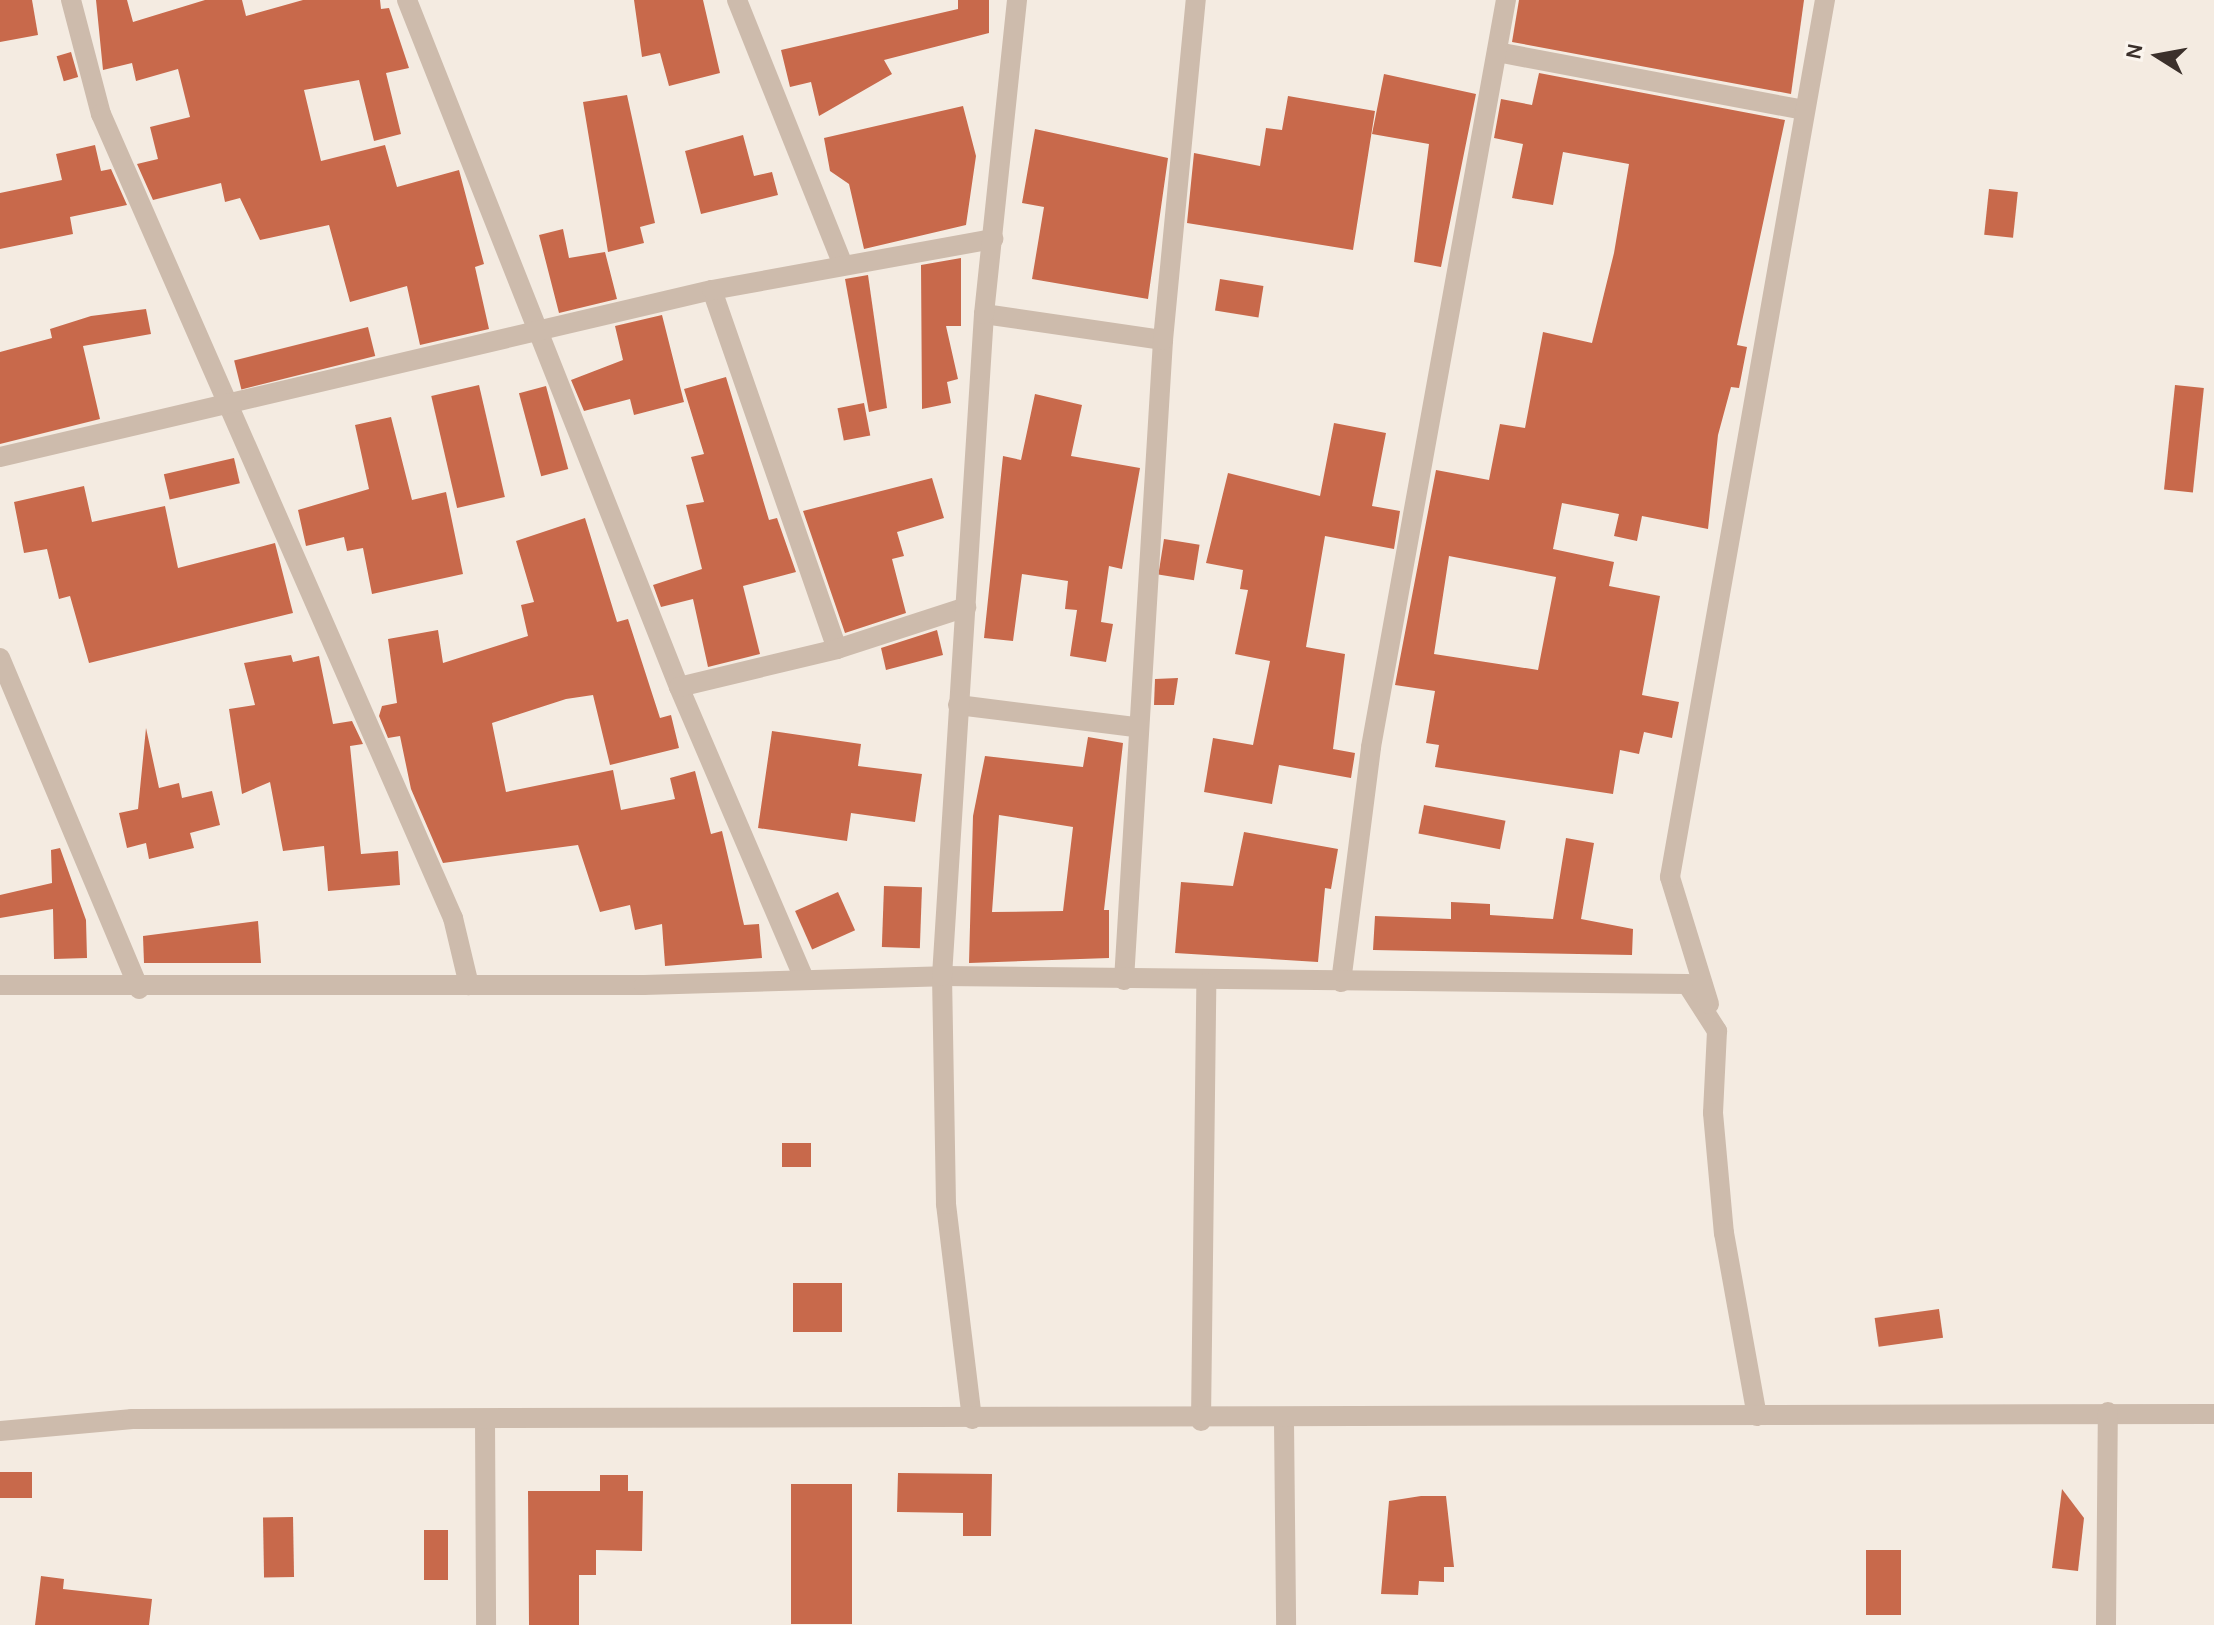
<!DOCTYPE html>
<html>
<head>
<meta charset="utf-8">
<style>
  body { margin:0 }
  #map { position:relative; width:2214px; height:1625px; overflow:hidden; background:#f4ebe1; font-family:Karla,sans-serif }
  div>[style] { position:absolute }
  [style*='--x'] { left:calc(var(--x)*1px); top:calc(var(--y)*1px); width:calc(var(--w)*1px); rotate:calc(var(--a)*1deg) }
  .building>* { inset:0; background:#c8694b; transform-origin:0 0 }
  .minor>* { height:20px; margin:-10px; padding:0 10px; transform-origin:10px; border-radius:10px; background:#cdbbac }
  span { translate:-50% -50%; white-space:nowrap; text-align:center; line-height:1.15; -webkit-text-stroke:6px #fbf5ee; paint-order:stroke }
  .north { position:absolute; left:2118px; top:16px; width:80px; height:80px; -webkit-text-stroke:6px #fbf5ee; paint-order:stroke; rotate:281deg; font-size:22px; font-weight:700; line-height:32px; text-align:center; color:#3b302b }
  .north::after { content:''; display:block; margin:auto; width:28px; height:36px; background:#3b302b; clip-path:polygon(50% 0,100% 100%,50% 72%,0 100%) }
</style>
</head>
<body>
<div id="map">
  <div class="building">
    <i style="clip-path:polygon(0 0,32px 0,38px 35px,0 42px)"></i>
    <i style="clip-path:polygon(96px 0,127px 0,133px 22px,205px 0,242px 0,246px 16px,303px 0,380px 0,381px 9px,389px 8px,409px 68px,386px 73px,401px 134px,374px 141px,359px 80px,304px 90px,321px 161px,385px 145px,397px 187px,459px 170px,484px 264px,475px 267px,489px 329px,420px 345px,407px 286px,350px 302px,329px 225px,260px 240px,240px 198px,225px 202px,221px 183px,153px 200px,137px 164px,158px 159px,150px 127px,190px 117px,178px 69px,136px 81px,132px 63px,103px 70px)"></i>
    <i style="clip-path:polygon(634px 0,703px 0,720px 73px,669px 86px,660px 53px,642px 57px)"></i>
    <i style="clip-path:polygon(958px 0,989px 0,989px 33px,884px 60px,892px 74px,819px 116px,811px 82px,790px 87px,781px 50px,958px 9px)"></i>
    <i style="clip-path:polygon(1519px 0,1804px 0,1791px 94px,1512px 42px)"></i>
    <i style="left:71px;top:52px;width:26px;height:15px;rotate:74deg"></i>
    <i style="clip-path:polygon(evenodd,1539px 73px,1785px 120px,1737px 345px,1747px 347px,1739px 388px,1731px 387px,1718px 435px,1708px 529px,1642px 516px,1637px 541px,1614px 536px,1619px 514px,1562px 503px,1553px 549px,1614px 562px,1609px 586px,1660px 596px,1642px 695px,1679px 702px,1672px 738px,1644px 732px,1639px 754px,1620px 750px,1613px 794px,1435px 767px,1439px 745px,1426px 743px,1435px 691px,1395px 685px,1436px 470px,1489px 480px,1500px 424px,1525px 428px,1543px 332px,1592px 343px,1614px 253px,1629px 164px,1563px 152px,1553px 205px,1512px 198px,1523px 144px,1494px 138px,1501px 99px,1532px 105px,1539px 73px,1449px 556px,1556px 577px,1538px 670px,1434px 654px,1449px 556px)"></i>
    <i style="clip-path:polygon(1384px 74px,1476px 94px,1441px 267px,1414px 262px,1429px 144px,1372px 134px)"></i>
    <i style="clip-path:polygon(627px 95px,655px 223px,640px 227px,644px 243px,608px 252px,583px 102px)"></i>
    <i style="clip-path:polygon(1288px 96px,1375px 111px,1353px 250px,1187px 223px,1194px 153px,1260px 166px,1266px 128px,1282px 130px)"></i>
    <i style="clip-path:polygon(963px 106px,976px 156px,966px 225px,864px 249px,849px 184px,830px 171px,824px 138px)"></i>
    <i style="clip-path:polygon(1035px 129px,1168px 158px,1148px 299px,1032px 279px,1044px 207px,1022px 203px)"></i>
    <i style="clip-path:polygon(743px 135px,754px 176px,772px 172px,778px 195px,701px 214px,685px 151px)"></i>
    <i style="clip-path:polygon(95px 145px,101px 171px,111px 169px,127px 205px,70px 217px,73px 234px,0 249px,0 193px,62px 180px,56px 154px)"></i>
    <i style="left:1989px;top:189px;width:29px;height:46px;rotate:6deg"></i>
    <i style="clip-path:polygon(563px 229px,569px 258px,605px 252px,617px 299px,559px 313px,539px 235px)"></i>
    <i style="clip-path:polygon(961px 258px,961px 326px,946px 326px,958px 379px,947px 382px,951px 403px,922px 409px,921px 265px)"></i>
    <i style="clip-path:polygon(868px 275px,887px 408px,869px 412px,845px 279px)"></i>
    <i style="left:1220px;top:279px;width:44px;height:32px;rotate:9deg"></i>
    <i style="clip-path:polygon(146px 309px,151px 334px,83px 346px,100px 419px,0 444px,0 352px,52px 338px,50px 329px,91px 316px)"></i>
    <i style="clip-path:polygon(662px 315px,684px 402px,634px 415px,630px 399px,584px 411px,571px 380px,623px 360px,615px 326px)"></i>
    <i style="left:368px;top:327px;width:30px;height:138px;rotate:76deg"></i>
    <i style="clip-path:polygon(726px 377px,769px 520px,777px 518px,796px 572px,743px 586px,760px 654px,708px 667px,693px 599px,661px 607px,653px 585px,702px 569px,686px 505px,704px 502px,691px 457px,704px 454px,684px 389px)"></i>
    <i style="left:479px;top:385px;width:115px;height:49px;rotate:77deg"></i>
    <i style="left:2175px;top:385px;width:29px;height:105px;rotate:6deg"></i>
    <i style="left:546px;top:386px;width:86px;height:28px;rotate:75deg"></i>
    <i style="clip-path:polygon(1035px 394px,1082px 405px,1071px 456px,1140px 468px,1122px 569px,1109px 566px,1101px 622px,1113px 624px,1106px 662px,1070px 656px,1077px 610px,1065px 609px,1068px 581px,1022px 574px,1013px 641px,984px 638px,1003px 456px,1021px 460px)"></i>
    <i style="left:864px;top:403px;width:33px;height:27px;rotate:79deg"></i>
    <i style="clip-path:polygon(391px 417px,412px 500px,446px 492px,463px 574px,372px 594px,363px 548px,347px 551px,344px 537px,306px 546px,298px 510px,369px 489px,355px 425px)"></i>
    <i style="clip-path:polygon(1334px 423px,1386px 433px,1372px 506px,1400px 511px,1394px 549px,1325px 536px,1306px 647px,1345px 654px,1333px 749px,1355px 753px,1351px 778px,1279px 765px,1272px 804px,1204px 792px,1213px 738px,1253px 745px,1270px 661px,1235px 654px,1248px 590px,1240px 589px,1243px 570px,1206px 563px,1228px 473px,1320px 496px)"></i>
    <i style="left:234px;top:458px;width:26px;height:72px;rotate:77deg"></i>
    <i style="clip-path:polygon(932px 478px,944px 518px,897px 532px,904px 556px,892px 559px,906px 613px,845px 633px,803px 511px)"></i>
    <i style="clip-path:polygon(84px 486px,92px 522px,165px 506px,178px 568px,275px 543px,293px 613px,89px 663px,70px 596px,59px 599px,47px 549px,24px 553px,14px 502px)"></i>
    <i style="clip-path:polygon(585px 518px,617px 622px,628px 619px,660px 718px,671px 715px,679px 748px,610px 765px,593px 695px,566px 699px,492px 723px,506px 792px,613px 770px,621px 810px,675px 799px,670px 778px,695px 771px,711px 834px,722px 831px,744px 925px,759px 924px,762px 958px,665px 966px,662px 924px,635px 930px,630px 905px,600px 912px,578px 845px,443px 863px,411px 789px,400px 736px,388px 738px,379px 716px,382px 706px,397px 703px,388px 639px,438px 630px,443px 663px,528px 636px,521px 605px,534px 602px,516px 541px)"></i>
    <i style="left:1164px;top:539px;width:36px;height:36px;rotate:9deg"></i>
    <i style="clip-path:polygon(937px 630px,943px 655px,886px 670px,881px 648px)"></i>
    <i style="clip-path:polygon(291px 655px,293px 662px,319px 656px,333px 724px,352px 721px,363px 744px,350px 746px,361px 854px,398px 851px,400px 885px,328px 891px,324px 846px,283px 851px,270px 782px,242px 794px,229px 709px,255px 705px,244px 663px)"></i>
    <i style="clip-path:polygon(1178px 678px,1174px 705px,1154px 705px,1155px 679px)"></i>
    <i style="clip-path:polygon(146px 728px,159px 788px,179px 783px,182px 798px,212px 791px,220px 825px,190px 833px,194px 848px,149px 859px,146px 843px,127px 848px,119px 813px,138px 809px)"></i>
    <i style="clip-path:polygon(772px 731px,861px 744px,858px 766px,922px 774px,915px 822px,851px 813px,847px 841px,758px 828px)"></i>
    <i style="clip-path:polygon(evenodd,1088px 737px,1123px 743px,1104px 910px,1109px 910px,1109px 958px,969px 963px,973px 816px,985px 756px,1083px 767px,1088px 737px,999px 815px,1073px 827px,1063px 911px,992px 912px,999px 815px)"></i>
    <i style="left:1424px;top:805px;width:83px;height:29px;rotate:11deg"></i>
    <i style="clip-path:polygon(1244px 832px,1338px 849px,1331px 889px,1325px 888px,1318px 962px,1175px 953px,1181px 882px,1233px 886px)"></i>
    <i style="clip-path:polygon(1566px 838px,1594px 843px,1581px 919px,1633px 929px,1632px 955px,1373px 950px,1375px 916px,1451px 919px,1451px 902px,1490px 904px,1490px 915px,1553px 919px)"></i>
    <i style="clip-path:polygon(60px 848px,86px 920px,87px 958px,54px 959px,53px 909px,0 918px,0 895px,52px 883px,51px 850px)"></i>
    <i style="left:884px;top:886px;width:38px;height:61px;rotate:2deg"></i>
    <i style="left:838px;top:892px;width:42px;height:47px;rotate:66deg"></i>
    <i style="clip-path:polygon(258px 921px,261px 963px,144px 963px,143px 936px)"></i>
    <i style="left:782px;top:1143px;width:29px;height:24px"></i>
    <i style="left:793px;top:1283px;width:49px;height:49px"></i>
    <i style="left:1939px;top:1309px;width:29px;height:65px;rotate:82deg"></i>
    <i style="left:0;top:1472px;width:32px;height:26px"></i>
    <i style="clip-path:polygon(898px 1473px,992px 1474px,991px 1536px,963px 1536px,963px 1513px,897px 1512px)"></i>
    <i style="clip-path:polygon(600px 1475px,628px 1475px,628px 1491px,643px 1491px,642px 1551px,596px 1550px,596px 1575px,579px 1575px,579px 1625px,529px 1625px,528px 1491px,600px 1491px)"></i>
    <i style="left:852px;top:1484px;width:140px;height:61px;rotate:90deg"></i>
    <i style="clip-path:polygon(2062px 1489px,2084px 1518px,2078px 1571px,2052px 1568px)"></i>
    <i style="clip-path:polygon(1421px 1496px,1446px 1496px,1454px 1567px,1444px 1567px,1444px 1582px,1419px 1581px,1418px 1595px,1381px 1594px,1389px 1501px)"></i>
    <i style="left:293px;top:1517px;width:60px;height:30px;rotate:89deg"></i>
    <i style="left:424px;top:1530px;width:24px;height:50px"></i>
    <i style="left:1866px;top:1550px;width:35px;height:65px"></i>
    <i style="clip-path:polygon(41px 1576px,64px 1579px,63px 1589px,152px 1599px,149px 1625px,35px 1625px)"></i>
  </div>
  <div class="minor">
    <i style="--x:71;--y:0;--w:118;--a:75.3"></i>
    <i style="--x:101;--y:114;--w:878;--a:66.36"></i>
    <i style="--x:453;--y:918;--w:69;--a:76.6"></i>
    <i style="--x:407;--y:0;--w:739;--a:68.4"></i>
    <i style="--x:679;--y:687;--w:317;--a:66.8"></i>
    <i style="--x:737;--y:0;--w:282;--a:68.2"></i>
    <i style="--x:1497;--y:52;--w:312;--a:10.7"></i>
    <i style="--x:712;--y:290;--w:380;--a:70.8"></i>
    <i style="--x:984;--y:314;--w:181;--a:8.3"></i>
    <i style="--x:0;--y:457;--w:731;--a:-13.2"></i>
    <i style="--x:712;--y:290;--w:286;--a:-10.3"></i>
    <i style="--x:0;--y:658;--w:359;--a:67.2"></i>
    <i style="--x:679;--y:687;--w:163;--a:-13.5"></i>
    <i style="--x:837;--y:649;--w:136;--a:-18"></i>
    <i style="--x:958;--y:705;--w:178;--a:7.1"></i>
    <i style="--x:1124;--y:980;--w:641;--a:-86.51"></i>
    <i style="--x:1163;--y:340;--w:342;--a:-84.5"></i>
    <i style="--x:1341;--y:982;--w:237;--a:-82.7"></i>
    <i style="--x:1371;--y:747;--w:759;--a:-79.76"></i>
    <i style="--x:0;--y:985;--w:644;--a:0"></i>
    <i style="--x:644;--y:985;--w:298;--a:-1.7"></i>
    <i style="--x:942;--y:976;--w:745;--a:0.62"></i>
    <i style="--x:1687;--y:984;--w:56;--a:57.4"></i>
    <i style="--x:1717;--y:1031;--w:82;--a:92.8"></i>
    <i style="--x:1713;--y:1113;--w:121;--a:84.8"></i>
    <i style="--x:1724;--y:1233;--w:186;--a:79.8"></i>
    <i style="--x:1709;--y:1004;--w:133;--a:-107.1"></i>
    <i style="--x:1670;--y:877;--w:891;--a:-79.98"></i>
    <i style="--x:485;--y:1419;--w:206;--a:89.7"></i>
    <i style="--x:972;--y:1419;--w:217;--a:-96.9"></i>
    <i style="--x:946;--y:1204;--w:228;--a:-91"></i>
    <i style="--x:942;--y:976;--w:663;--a:-86.37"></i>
    <i style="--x:984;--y:314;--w:316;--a:-84"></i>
    <i style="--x:1201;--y:1421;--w:438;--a:-89.3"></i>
    <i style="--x:1284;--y:1422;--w:203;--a:89.4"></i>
    <i style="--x:0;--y:1431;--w:133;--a:-5.2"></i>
    <i style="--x:132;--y:1419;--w:2082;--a:-0.14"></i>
    <i style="--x:2106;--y:1625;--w:213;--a:-89.5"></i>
  </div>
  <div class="north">N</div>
</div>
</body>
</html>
